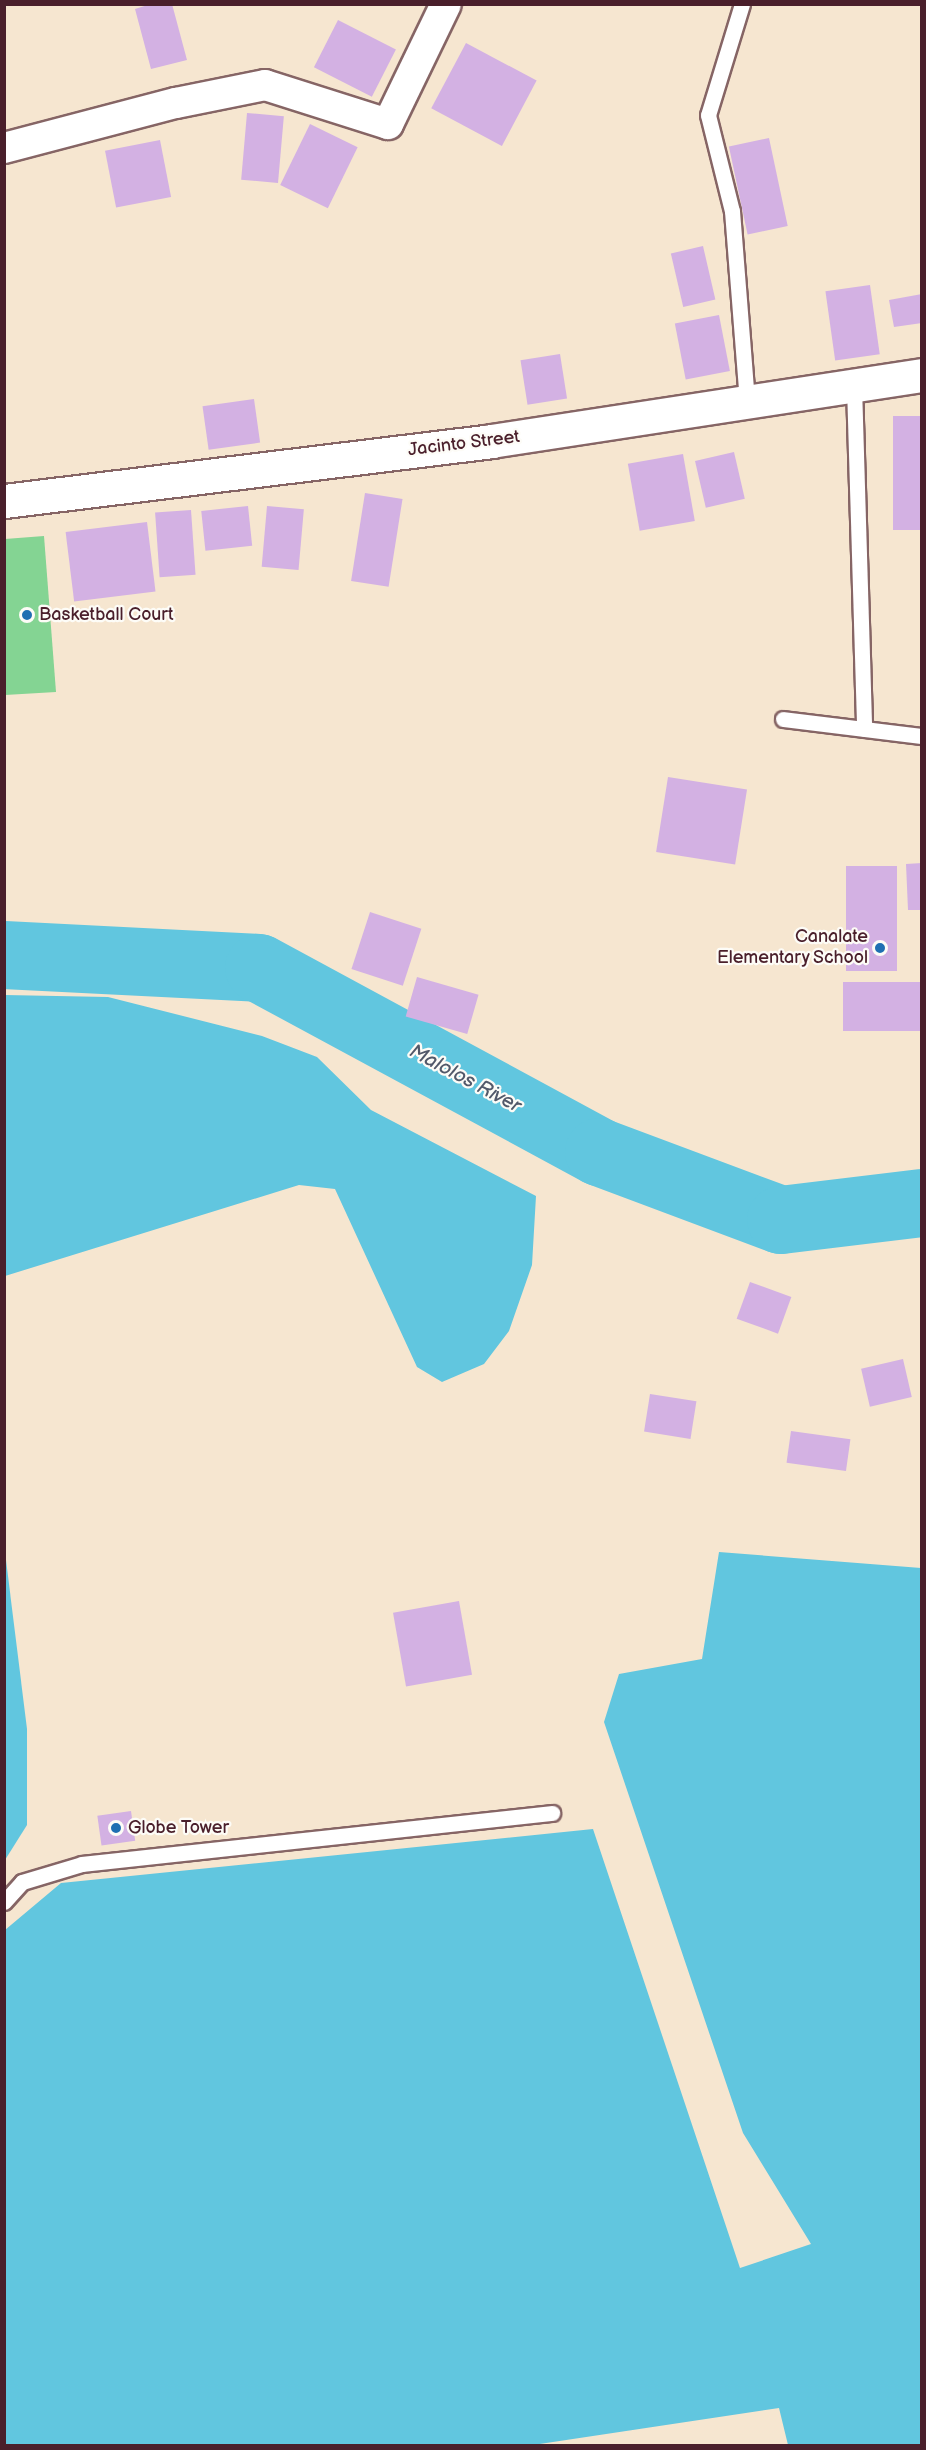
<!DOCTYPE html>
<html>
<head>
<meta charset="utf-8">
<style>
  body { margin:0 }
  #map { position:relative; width:926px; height:2450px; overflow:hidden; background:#f6e6d0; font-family:"Balsamiq Sans",sans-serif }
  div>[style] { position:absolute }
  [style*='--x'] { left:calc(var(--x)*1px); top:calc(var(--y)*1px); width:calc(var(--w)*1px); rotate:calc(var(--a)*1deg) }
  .green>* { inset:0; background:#84d493 }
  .water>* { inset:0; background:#61c6df }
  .river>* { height:68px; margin:-34px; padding:0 34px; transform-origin:34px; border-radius:34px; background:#61c6df }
  .building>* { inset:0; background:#d3b1e3; transform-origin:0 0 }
  .roads { filter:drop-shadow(2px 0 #866565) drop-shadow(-2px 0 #866565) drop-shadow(0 2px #866565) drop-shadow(0 -2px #866565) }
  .lane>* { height:15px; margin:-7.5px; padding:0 7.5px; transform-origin:7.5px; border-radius:7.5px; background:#fff }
  .street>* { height:30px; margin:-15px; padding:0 15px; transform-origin:15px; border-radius:15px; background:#fff }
  .secondary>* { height:33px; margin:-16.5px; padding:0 16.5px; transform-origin:16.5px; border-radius:16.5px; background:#fff }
  .dots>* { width:16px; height:16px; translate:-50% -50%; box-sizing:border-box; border:3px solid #fdfcf7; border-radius:50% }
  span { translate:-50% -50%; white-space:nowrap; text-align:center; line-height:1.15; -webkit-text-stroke:4.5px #fdfcf7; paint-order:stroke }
  .street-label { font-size:18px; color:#4a1f2b }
  .poi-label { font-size:18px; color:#4a1f2b }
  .left { translate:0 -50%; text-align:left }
  .right { translate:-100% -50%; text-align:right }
  .water-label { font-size:20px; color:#52596a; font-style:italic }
  .frame { position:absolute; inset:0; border:6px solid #4a1f2b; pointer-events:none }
</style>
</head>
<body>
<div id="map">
  <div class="green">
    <i style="clip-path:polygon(44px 536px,56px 692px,5px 695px,5px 539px)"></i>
  </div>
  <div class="water">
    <i style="clip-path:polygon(5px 995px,108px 997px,262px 1036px,317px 1057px,371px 1110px,536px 1196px,532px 1265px,509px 1331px,484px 1364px,442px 1382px,417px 1367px,335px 1189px,299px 1185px,5px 1276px)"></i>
    <i style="clip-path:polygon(5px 1552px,27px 1729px,27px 1825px,5px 1860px)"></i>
    <i style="clip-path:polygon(719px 1552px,921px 1568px,921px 2445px,788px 2445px,779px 2408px,533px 2445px,5px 2445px,5px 1930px,61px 1883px,593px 1829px,740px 2268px,811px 2244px,743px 2133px,604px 1722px,619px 1674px,702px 1659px)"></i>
  </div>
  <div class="river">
    <i style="--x:4;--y:955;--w:255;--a:2.9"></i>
    <i style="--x:259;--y:968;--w:387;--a:28.4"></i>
    <i style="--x:599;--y:1152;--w:194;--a:20.5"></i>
    <i style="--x:781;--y:1220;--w:142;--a:-6.9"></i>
  </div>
  <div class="building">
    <i style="clip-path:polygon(151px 4px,172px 4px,187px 60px,151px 69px,135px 9px)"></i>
    <i style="left:338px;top:20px;width:65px;height:53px;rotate:27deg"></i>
    <i style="left:466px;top:43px;width:80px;height:74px;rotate:28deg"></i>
    <i style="left:247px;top:113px;width:37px;height:67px;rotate:5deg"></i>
    <i style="left:310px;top:124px;width:53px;height:68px;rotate:26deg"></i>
    <i style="left:769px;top:138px;width:90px;height:41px;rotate:78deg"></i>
    <i style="left:160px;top:140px;width:58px;height:56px;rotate:79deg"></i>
    <i style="left:703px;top:246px;width:55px;height:33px;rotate:77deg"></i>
    <i style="left:870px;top:285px;width:70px;height:45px;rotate:82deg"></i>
    <i style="clip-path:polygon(922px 294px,922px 323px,894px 327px,889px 300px)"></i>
    <i style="left:719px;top:315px;width:57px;height:45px;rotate:79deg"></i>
    <i style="left:560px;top:354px;width:45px;height:40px;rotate:81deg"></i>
    <i style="left:254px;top:399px;width:44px;height:52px;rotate:82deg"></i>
    <i style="left:893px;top:416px;width:29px;height:114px"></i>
    <i style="left:734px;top:452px;width:48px;height:40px;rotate:77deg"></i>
    <i style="left:683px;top:454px;width:68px;height:56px;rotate:80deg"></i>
    <i style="left:365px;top:493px;width:38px;height:89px;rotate:9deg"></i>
    <i style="left:248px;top:506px;width:40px;height:47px;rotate:84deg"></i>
    <i style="left:267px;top:506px;width:37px;height:61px;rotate:5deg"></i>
    <i style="left:191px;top:510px;width:65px;height:36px;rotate:86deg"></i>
    <i style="left:147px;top:522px;width:70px;height:82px;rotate:83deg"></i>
    <i style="left:668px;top:777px;width:80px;height:76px;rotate:9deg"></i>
    <i style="clip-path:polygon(922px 863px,922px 910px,908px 910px,906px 864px)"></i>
    <i style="left:846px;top:866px;width:51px;height:105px"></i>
    <i style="left:370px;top:912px;width:54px;height:60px;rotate:18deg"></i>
    <i style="left:417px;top:977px;width:64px;height:41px;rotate:16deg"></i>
    <i style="left:922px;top:982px;width:49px;height:79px;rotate:90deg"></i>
    <i style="left:750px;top:1282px;width:44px;height:39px;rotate:20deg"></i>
    <i style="left:903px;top:1359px;width:39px;height:43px;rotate:77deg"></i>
    <i style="left:650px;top:1394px;width:47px;height:38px;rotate:9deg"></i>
    <i style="left:791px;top:1431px;width:60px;height:32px;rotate:8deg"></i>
    <i style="left:459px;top:1601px;width:75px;height:67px;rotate:80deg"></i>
    <i style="left:131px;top:1811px;width:30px;height:34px;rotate:82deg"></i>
  </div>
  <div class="roads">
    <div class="lane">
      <i style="--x:742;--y:4;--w:116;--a:107"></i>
      <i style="--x:708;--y:115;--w:99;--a:76"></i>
      <i style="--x:732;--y:211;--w:192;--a:85.5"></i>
      <i style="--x:854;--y:386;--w:343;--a:88.3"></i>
      <i style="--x:783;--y:719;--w:140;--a:7"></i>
      <i style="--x:4;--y:1902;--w:27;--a:-48"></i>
      <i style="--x:22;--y:1882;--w:63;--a:-16.7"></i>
      <i style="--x:82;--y:1864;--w:473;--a:-6.2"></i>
    </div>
    <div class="street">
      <i style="--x:4;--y:148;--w:178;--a:-14.7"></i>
      <i style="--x:176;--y:103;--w:91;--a:-11.4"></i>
      <i style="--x:265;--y:85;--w:129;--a:17.6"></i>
      <i style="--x:388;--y:124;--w:133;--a:-64.2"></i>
    </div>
    <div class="secondary">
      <i style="--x:4;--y:501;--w:491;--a:-7"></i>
      <i style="--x:491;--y:441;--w:436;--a:-8.7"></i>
    </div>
  </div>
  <div class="dots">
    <i style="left:27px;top:615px;background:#1f6fb2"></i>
    <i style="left:880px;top:948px;background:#1f6fb2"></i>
    <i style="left:116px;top:1828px;background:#1f6fb2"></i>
  </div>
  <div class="street-label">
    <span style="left:464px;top:444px;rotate:-7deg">Jacinto Street</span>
  </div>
  <div class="poi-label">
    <span class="left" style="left:39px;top:615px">Basketball Court</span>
    <span class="right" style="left:868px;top:948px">Canalate<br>Elementary School</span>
    <span class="left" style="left:128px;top:1828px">Globe Tower</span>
  </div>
  <div class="water-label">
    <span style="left:465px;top:1079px;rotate:28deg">Malolos River</span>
  </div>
  <div class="frame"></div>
</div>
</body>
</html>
